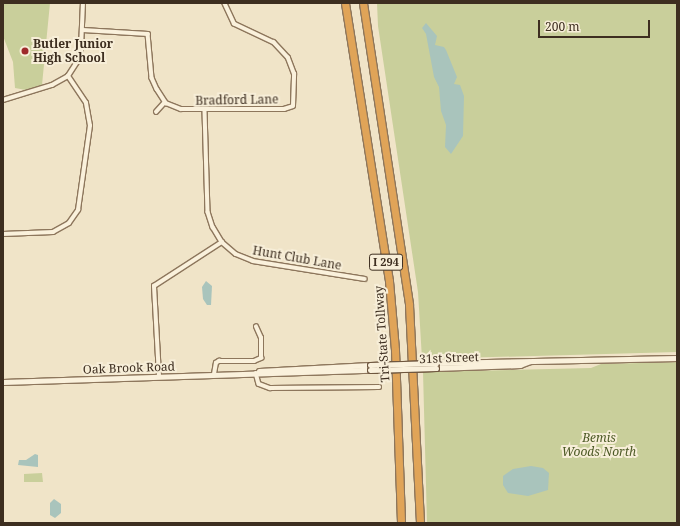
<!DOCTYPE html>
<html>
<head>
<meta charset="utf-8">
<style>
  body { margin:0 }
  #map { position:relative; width:680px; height:526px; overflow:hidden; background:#f0e4c8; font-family:"Noto Serif",serif }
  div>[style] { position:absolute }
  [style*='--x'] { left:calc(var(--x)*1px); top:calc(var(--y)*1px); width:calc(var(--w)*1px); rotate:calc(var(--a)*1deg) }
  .green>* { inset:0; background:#c9cf9b }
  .water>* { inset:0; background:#a9c4bc }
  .roads { filter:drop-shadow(1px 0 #8d765c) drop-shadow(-1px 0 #8d765c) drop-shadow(0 1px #8d765c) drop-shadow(0 -1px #8d765c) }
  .street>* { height:3.5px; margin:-1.75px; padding:0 1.75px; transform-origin:1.75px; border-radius:1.75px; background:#faf1dc }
  .secondary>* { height:5px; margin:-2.5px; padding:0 2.5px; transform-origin:2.5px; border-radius:2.5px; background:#faf1dc }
  .highway>* { height:7px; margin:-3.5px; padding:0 3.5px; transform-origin:3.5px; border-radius:3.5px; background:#e0a458 }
  .bridges { filter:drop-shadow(1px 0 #6f573f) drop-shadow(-1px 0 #6f573f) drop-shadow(0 1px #6f573f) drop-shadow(0 -1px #6f573f) }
  .secondary-bridge>* { height:5px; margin:-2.5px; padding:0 2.5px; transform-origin:2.5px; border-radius:2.5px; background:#faf1dc }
  .dots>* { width:11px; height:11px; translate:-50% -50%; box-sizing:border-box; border:2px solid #f7eed8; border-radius:50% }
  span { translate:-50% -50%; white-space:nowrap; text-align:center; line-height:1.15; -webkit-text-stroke:4px #f7eed8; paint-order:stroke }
  .shield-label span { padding:1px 3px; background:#f7eed8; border:1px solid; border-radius:3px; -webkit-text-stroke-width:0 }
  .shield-label { font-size:11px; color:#3d2e20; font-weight:700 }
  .poi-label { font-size:12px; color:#3d2e20; font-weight:700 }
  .left { translate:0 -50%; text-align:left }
  .street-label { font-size:12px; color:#3d2e20 }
  .park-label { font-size:12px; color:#4d5a26; font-style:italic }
  .frame { position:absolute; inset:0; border:4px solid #3d2e20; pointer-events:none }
  .scale { position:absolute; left:538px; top:20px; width:112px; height:18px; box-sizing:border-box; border:2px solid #3d2e20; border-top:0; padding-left:5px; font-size:12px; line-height:14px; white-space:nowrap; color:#3d2e20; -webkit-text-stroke:3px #f7eed8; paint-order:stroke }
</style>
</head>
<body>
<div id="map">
  <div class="green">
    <i style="clip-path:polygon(3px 3px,50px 3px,42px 85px,26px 90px,15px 88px,13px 62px,3px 36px)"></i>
    <i style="clip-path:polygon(377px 3px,677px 3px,677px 352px,422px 359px,418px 292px,378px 26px)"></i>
    <i style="clip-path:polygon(677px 362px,677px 523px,427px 523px,423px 372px,591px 368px,601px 364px)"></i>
    <i style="clip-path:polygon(42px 473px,43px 482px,24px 482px,24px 474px)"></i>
  </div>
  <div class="water">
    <i style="clip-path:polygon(426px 23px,437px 36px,435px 45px,444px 47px,446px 50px,457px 77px,454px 84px,460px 85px,464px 96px,463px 136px,451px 154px,445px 147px,446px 125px,441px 111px,439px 87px,434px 77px,426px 34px,422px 28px)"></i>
    <i style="clip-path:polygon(206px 281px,212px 286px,211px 305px,207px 305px,203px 299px,202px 287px)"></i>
    <i style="clip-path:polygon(35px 454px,38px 455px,38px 467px,18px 465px,19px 460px,26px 460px)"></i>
    <i style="clip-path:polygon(531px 466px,543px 468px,549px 473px,548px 490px,528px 496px,508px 493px,503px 485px,503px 476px,513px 469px)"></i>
    <i style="clip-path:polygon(54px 499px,61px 504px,61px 513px,55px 518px,50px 515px,50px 503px)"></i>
  </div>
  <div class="roads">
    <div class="street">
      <i style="--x:83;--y:30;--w:65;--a:3.5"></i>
      <i style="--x:148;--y:34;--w:44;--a:84.8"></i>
      <i style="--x:152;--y:78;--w:12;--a:66"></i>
      <i style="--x:157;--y:89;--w:17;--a:57"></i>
      <i style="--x:166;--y:103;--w:16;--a:22"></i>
      <i style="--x:181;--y:109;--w:103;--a:0"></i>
      <i style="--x:284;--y:109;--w:9;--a:-18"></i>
      <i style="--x:293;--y:106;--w:32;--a:-88"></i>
      <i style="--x:294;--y:74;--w:17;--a:-111"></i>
      <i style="--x:288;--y:58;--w:21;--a:-133"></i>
      <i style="--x:274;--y:43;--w:44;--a:-154.6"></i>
      <i style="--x:234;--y:24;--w:23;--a:-115"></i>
      <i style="--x:3;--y:100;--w:51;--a:-17"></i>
      <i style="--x:52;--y:85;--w:18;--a:-29"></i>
      <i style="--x:68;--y:76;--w:17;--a:-57"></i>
      <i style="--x:77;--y:62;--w:15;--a:-74"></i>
      <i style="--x:81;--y:48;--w:45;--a:-87.5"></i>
      <i style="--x:205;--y:111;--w:101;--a:88.3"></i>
      <i style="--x:208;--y:212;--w:16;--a:72"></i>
      <i style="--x:213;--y:227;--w:17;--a:59"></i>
      <i style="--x:222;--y:242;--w:18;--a:41"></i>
      <i style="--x:236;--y:254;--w:18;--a:22"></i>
      <i style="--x:253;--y:261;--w:113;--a:9.1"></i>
      <i style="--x:156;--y:112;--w:13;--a:-48"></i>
      <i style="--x:3;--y:234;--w:50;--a:-2.3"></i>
      <i style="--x:53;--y:232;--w:18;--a:-29"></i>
      <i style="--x:69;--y:223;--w:16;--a:-55"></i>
      <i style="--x:78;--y:210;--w:85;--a:-81.9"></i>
      <i style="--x:90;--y:126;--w:23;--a:-100"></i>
      <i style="--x:86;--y:103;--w:32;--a:-124"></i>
      <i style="--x:256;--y:373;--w:11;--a:75"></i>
      <i style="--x:259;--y:384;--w:12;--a:20"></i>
      <i style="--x:270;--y:388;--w:109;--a:-0.5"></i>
      <i style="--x:214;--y:374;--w:11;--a:-80"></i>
      <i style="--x:216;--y:363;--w:4;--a:-34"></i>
      <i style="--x:219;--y:361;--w:35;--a:0"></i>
      <i style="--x:254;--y:361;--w:8;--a:-23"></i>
      <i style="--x:261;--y:358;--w:20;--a:-90"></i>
      <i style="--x:261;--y:338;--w:12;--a:-114"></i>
      <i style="--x:159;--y:376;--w:90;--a:-93.2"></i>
      <i style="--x:154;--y:286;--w:81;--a:-32.9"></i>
    </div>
    <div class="secondary">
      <i style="--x:436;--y:363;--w:241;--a:-1.2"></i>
      <i style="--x:436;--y:368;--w:84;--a:-2"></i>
      <i style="--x:520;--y:365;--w:9;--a:-21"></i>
      <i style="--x:259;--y:371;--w:111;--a:-3.1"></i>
      <i style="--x:3;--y:382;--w:367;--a:-1.9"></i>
    </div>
    <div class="highway">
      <i style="--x:345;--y:3;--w:281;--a:81"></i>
      <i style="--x:389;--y:281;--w:69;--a:85"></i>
      <i style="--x:395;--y:350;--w:173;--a:88"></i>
      <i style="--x:363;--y:3;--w:305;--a:81.3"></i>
      <i style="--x:409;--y:305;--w:218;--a:87.1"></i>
    </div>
  </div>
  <div class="bridges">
    <div class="secondary-bridge">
      <i style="--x:370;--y:365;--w:66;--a:-1.7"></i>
      <i style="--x:370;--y:370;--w:66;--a:-1.7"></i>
    </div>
  </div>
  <div class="dots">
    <i style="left:25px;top:51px;background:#9e2a2b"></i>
  </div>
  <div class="shield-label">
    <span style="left:386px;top:262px">I 294</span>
  </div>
  <div class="poi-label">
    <span class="left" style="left:33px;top:51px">Butler Junior<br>High School</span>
  </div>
  <div class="street-label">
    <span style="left:237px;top:100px;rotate:-1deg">Bradford Lane</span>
    <span style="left:297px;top:258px;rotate:10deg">Hunt Club Lane</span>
    <span style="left:382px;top:334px;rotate:-94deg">Tri-State Tollway</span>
    <span style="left:449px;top:358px;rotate:-2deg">31st Street</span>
    <span style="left:129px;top:368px;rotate:-2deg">Oak Brook Road</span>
  </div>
  <div class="park-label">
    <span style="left:599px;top:445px">Bemis<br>Woods North</span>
  </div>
  <div class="frame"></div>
  <div class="scale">200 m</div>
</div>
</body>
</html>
